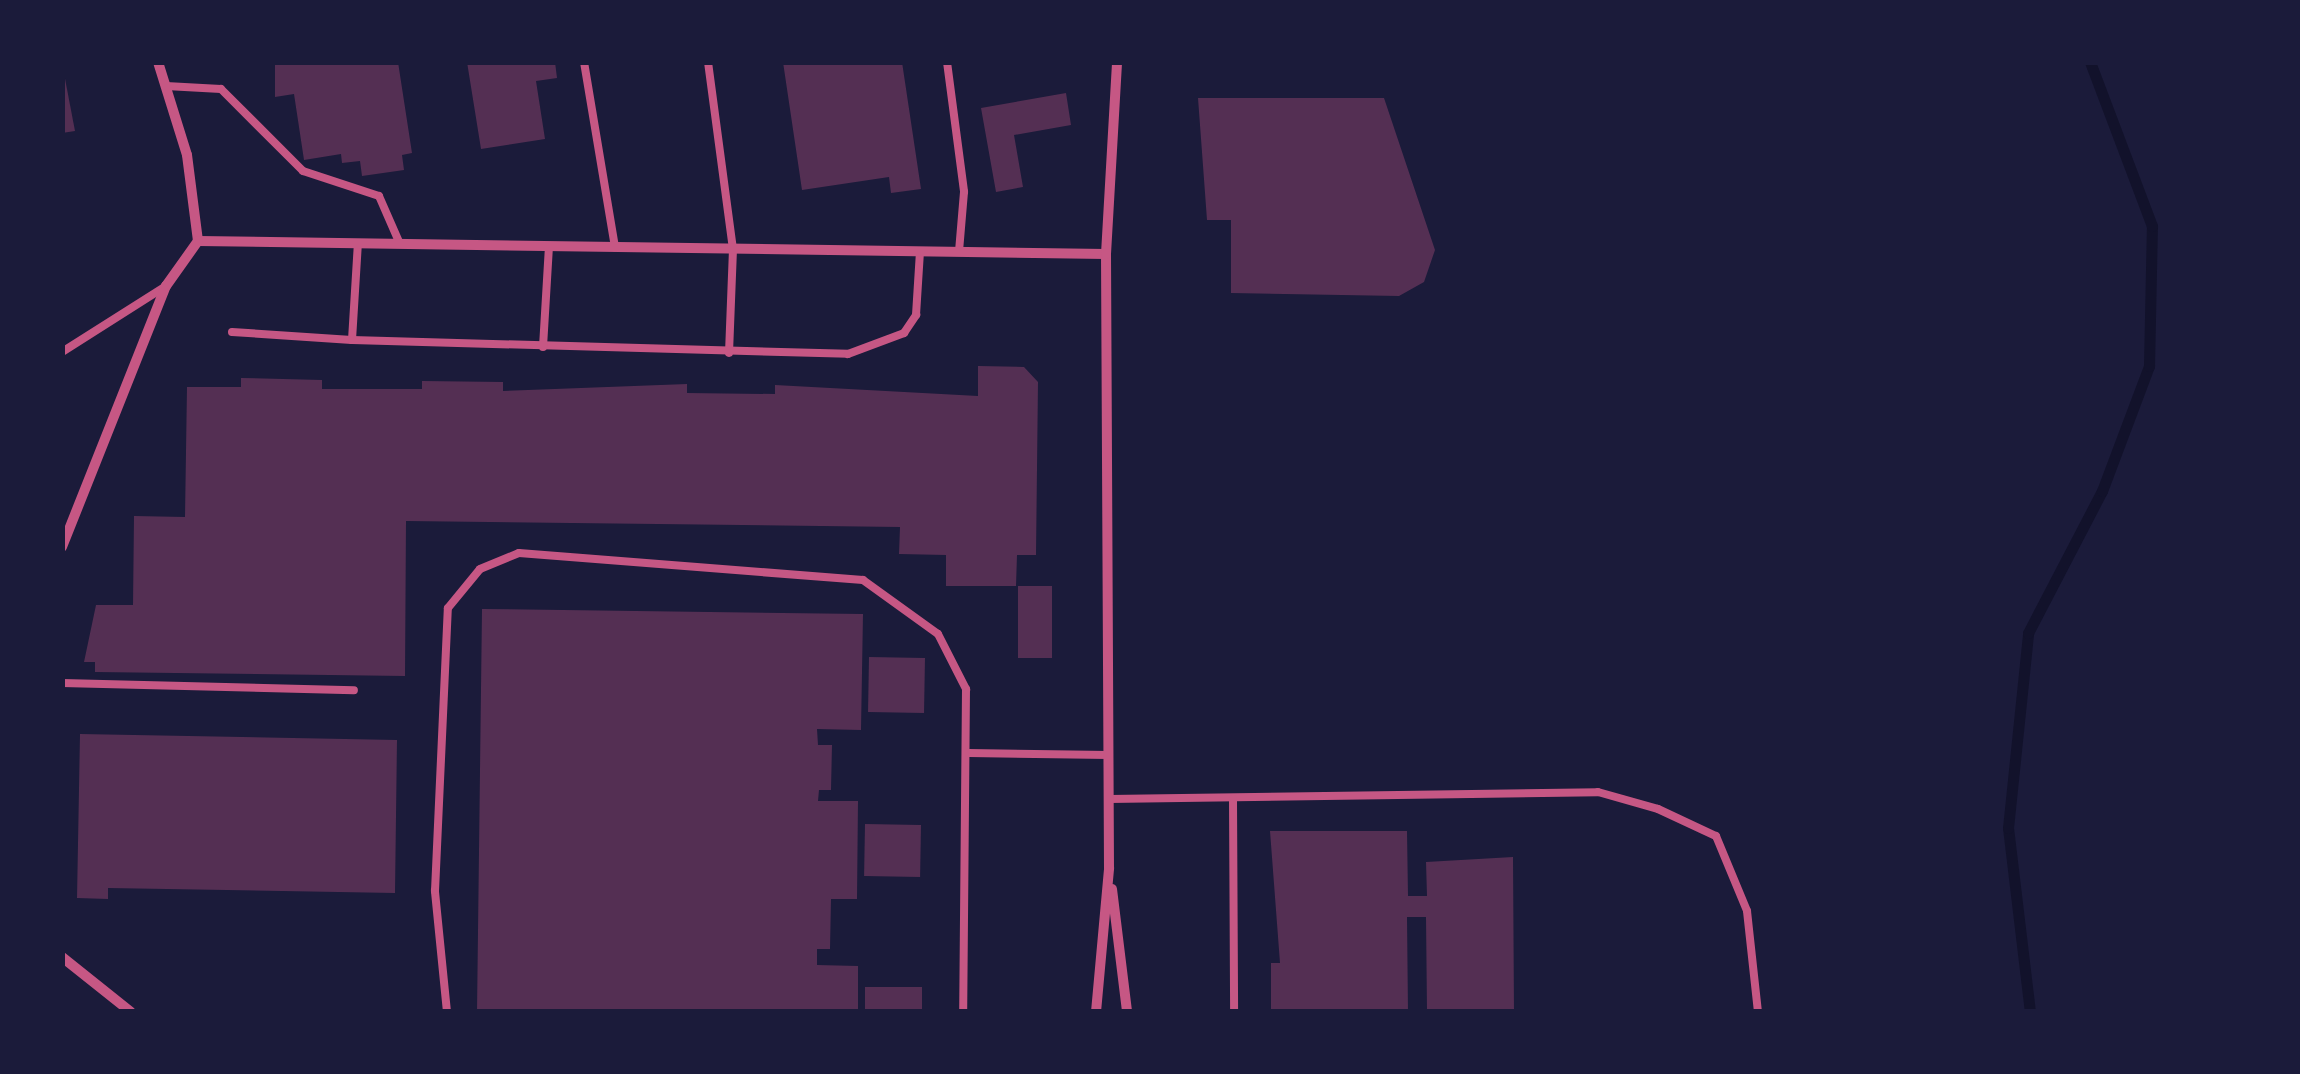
<!DOCTYPE html>
<html>
<head>
<meta charset="utf-8">
<style>
  body { margin:0 }
  #map { position:relative; width:2300px; height:1074px; overflow:hidden; background:#1b1b3a; font-family:"Alegreya Sans",sans-serif }
  div>[style] { position:absolute }
  [style*='--x'] { left:calc(var(--x)*1px); top:calc(var(--y)*1px); width:calc(var(--w)*1px); rotate:calc(var(--a)*1deg) }
  .stream>* { height:11px; margin:-5.5px; padding:0 5.5px; transform-origin:5.5px; border-radius:5.5px; background:#12122b }
  .building>* { inset:0; background:#542f53; transform-origin:0 0 }
  .service>* { height:8px; margin:-4px; padding:0 4px; transform-origin:4px; border-radius:4px; background:#c65784 }
  .minor>* { height:10px; margin:-5px; padding:0 5px; transform-origin:5px; border-radius:5px; background:#c65784 }
  span { translate:-50% -50%; white-space:nowrap; text-align:center; line-height:1.15; -webkit-text-stroke:10px #1b1b3a; paint-order:stroke }
  .frame { position:absolute; inset:0; border:65px solid #1b1b3a; pointer-events:none }
</style>
</head>
<body>
<div id="map">
  <div class="stream">
    <i style="--x:2030;--y:1012;--w:185;--a:-96.8"></i>
    <i style="--x:2008;--y:828;--w:196;--a:-84.1"></i>
    <i style="--x:2028;--y:633;--w:160;--a:-62.5"></i>
    <i style="--x:2102;--y:491;--w:134;--a:-69.4"></i>
    <i style="--x:2149;--y:366;--w:140;--a:-88.8"></i>
    <i style="--x:2152;--y:226;--w:175;--a:-110.7"></i>
  </div>
  <div class="building">
    <i style="clip-path:polygon(275px 62px,398px 62px,412px 153px,402px 155px,404px 170px,362px 176px,360px 161px,342px 163px,341px 154px,304px 160px,294px 94px,275px 97px)"></i>
    <i style="clip-path:polygon(467px 62px,555px 62px,557px 78px,536px 81px,545px 139px,481px 149px)"></i>
    <i style="clip-path:polygon(783px 62px,902px 62px,921px 189px,891px 193px,889px 177px,802px 190px)"></i>
    <i style="clip-path:polygon(62px 63px,75px 131px,62px 133px)"></i>
    <i style="clip-path:polygon(1066px 93px,1071px 125px,1014px 135px,1023px 187px,996px 192px,981px 108px)"></i>
    <i style="clip-path:polygon(1198px 98px,1384px 98px,1435px 250px,1424px 282px,1399px 296px,1231px 293px,1231px 220px,1207px 220px)"></i>
    <i style="clip-path:polygon(978px 366px,1024px 367px,1038px 382px,1036px 555px,1017px 555px,1016px 586px,946px 586px,946px 555px,899px 554px,900px 527px,406px 521px,405px 676px,95px 672px,95px 662px,84px 662px,96px 605px,133px 605px,134px 516px,185px 517px,187px 387px,241px 387px,241px 378px,322px 380px,322px 389px,422px 389px,422px 381px,503px 382px,503px 391px,687px 384px,687px 393px,775px 394px,775px 385px,978px 396px)"></i>
    <i style="left:1018px;top:586px;width:34px;height:72px"></i>
    <i style="clip-path:polygon(482px 609px,863px 614px,861px 730px,817px 729px,818px 745px,832px 745px,831px 790px,819px 790px,818px 801px,858px 801px,857px 899px,831px 899px,830px 949px,817px 949px,817px 965px,858px 966px,858px 1012px,477px 1012px)"></i>
    <i style="left:869px;top:657px;width:56px;height:55px;rotate:1deg"></i>
    <i style="clip-path:polygon(80px 734px,397px 740px,395px 893px,108px 888px,108px 899px,77px 898px)"></i>
    <i style="left:865px;top:824px;width:56px;height:52px;rotate:1deg"></i>
    <i style="clip-path:polygon(1270px 831px,1407px 831px,1408px 896px,1427px 896px,1426px 862px,1513px 857px,1514px 1012px,1427px 1012px,1426px 917px,1407px 917px,1408px 1012px,1271px 1012px,1271px 963px,1280px 963px)"></i>
    <i style="left:865px;top:987px;width:57px;height:25px"></i>
  </div>
  <div class="service">
    <i style="--x:584;--y:62;--w:188;--a:80.5"></i>
    <i style="--x:708;--y:62;--w:189;--a:82.4"></i>
    <i style="--x:733;--y:249;--w:104;--a:92.2"></i>
    <i style="--x:947;--y:62;--w:131;--a:82.5"></i>
    <i style="--x:964;--y:192;--w:60;--a:94.8"></i>
    <i style="--x:166;--y:86;--w:55;--a:3.1"></i>
    <i style="--x:221;--y:89;--w:116;--a:45"></i>
    <i style="--x:303;--y:171;--w:80;--a:18.2"></i>
    <i style="--x:379;--y:196;--w:52;--a:66.4"></i>
    <i style="--x:232;--y:332;--w:120;--a:3.8"></i>
    <i style="--x:352;--y:340;--w:97;--a:-86.5"></i>
    <i style="--x:352;--y:340;--w:496;--a:1.6"></i>
    <i style="--x:848;--y:354;--w:60;--a:-20.6"></i>
    <i style="--x:904;--y:333;--w:22;--a:-56"></i>
    <i style="--x:916;--y:315;--w:63;--a:-86.4"></i>
    <i style="--x:543;--y:347;--w:101;--a:-86.6"></i>
    <i style="--x:62;--y:352;--w:123;--a:-32.4"></i>
    <i style="--x:62;--y:683;--w:292;--a:1.4"></i>
    <i style="--x:969;--y:753;--w:140;--a:0.8"></i>
    <i style="--x:1109;--y:799;--w:489;--a:-0.8"></i>
    <i style="--x:1598;--y:792;--w:62;--a:15.8"></i>
    <i style="--x:1658;--y:809;--w:64;--a:25"></i>
    <i style="--x:1716;--y:836;--w:81;--a:67.5"></i>
    <i style="--x:1747;--y:911;--w:102;--a:83.8"></i>
    <i style="--x:1233;--y:799;--w:213;--a:89.7"></i>
    <i style="--x:447;--y:1012;--w:122;--a:-95.7"></i>
    <i style="--x:435;--y:891;--w:283;--a:-87.4"></i>
    <i style="--x:448;--y:608;--w:50;--a:-50.6"></i>
    <i style="--x:480;--y:569;--w:42;--a:-22.3"></i>
    <i style="--x:519;--y:553;--w:345;--a:4.5"></i>
    <i style="--x:863;--y:580;--w:92;--a:35.8"></i>
    <i style="--x:938;--y:634;--w:62;--a:63"></i>
    <i style="--x:966;--y:689;--w:323;--a:90.5"></i>
  </div>
  <div class="minor">
    <i style="--x:158;--y:62;--w:97;--a:72.7"></i>
    <i style="--x:187;--y:155;--w:87;--a:82.7"></i>
    <i style="--x:198;--y:241;--w:908;--a:0.82"></i>
    <i style="--x:62;--y:547;--w:281;--a:-68.3"></i>
    <i style="--x:166;--y:286;--w:55;--a:-54.6"></i>
    <i style="--x:1112;--y:889;--w:124;--a:83"></i>
    <i style="--x:62;--y:957;--w:88;--a:38.6"></i>
    <i style="--x:1096;--y:1012;--w:145;--a:-84.8"></i>
    <i style="--x:1109;--y:868;--w:614;--a:-90.28"></i>
    <i style="--x:1106;--y:254;--w:192;--a:-86.7"></i>
  </div>
  <div class="frame"></div>
</div>
</body>
</html>
